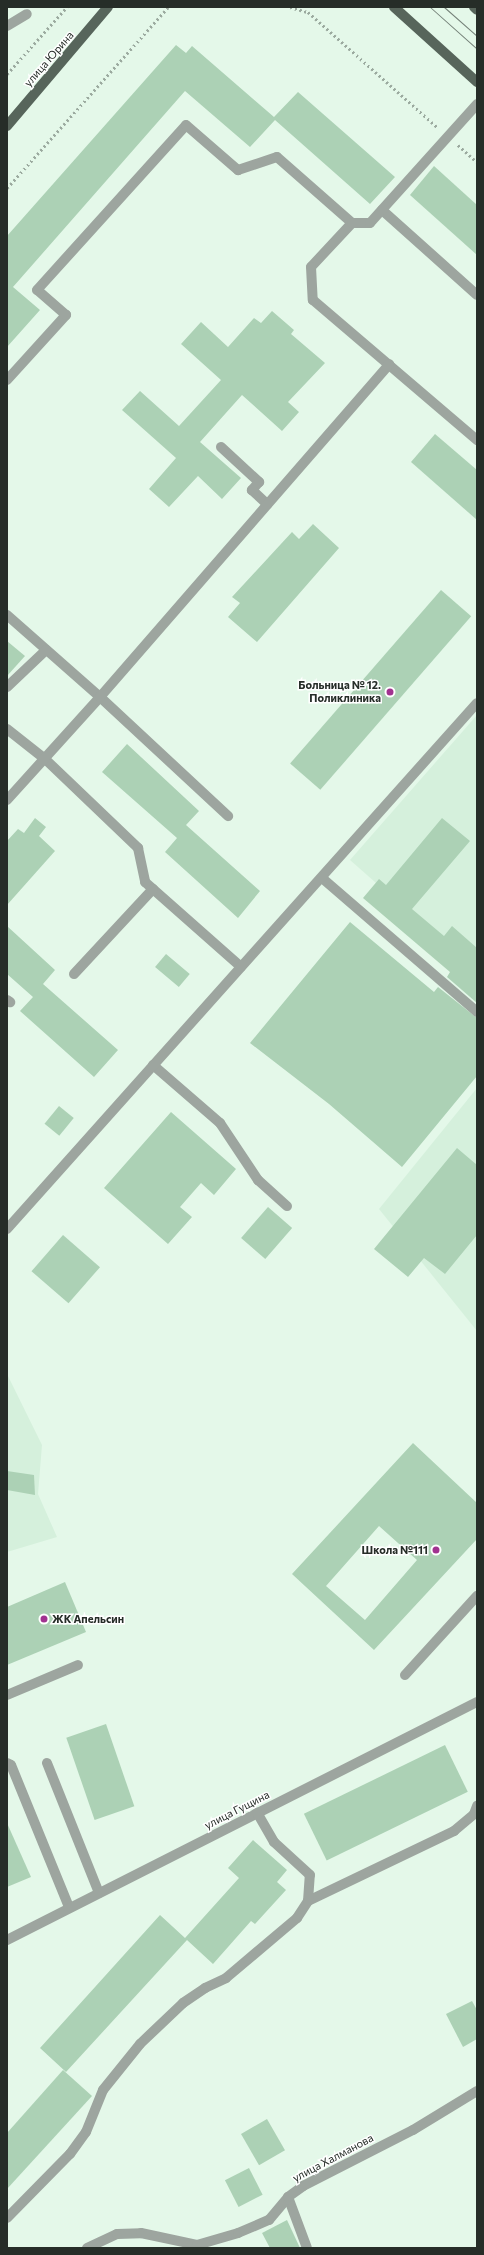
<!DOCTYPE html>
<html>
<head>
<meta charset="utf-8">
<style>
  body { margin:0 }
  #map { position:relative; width:484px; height:2255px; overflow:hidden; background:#e4f8e9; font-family:Commissioner,sans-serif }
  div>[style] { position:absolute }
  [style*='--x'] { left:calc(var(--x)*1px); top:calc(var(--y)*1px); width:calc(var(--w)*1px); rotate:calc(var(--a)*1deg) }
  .built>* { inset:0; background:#d5f0dc }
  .building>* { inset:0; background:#acd1b5; transform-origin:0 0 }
  .path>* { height:2.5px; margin-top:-1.25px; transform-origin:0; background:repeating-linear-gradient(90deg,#9baa9f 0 2px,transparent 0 5px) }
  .minor>* { height:10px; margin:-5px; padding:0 5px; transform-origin:5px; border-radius:5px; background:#9da59f }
  .major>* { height:10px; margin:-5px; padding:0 5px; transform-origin:5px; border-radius:5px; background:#57655b }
  .tram>* { height:1px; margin:-0.5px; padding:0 0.5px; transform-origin:0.5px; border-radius:0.5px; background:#758279 }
  .dots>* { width:11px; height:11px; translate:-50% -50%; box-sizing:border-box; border:2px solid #fff; border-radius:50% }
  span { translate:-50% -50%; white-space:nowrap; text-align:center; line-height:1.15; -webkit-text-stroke:3px #fff; paint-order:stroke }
  .street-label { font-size:11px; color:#262d28 }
  .poi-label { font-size:11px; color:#262d28; font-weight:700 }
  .right { translate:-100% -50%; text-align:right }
  .left { translate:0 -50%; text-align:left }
  .frame { position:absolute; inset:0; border:8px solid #262d28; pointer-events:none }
</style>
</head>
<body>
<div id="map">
  <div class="built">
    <i style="clip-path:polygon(477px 715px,477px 972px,350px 860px)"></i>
    <i style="clip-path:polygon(477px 1088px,477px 1331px,379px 1209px)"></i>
    <i style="clip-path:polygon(7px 1374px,42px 1445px,38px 1494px,57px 1537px,7px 1552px)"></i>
  </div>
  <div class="building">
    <i style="clip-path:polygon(176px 45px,186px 53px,192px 46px,274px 117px,298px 92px,395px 177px,370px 204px,275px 120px,250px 147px,185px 91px,13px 287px,40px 310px,7px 347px,7px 236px)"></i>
    <i style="clip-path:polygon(434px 166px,477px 205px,477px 255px,410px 195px)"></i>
    <i style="clip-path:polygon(272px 311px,294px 330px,291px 334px,325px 363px,288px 402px,299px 412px,282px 431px,242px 395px,200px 442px,241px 478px,222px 499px,198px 476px,169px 507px,149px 489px,176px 458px,122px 410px,140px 391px,179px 426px,221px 380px,181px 344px,201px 322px,228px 347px,254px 318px,261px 323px)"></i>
    <i style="clip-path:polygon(435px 434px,477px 470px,477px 520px,411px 462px)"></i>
    <i style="clip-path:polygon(313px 524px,339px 548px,257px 642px,228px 617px,240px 603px,232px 597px,292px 532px,299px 539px)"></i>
    <i style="left:441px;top:590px;width:40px;height:230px;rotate:41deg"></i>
    <i style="clip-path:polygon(7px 641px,25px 656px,7px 676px)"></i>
    <i style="clip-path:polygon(127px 744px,199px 811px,186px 825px,260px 891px,238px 918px,165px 852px,177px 838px,102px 772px)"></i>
    <i style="clip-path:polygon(35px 818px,46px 827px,39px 836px,55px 851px,7px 905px,7px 841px,18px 829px,24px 833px)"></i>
    <i style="clip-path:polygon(442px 818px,470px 841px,412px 909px,444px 936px,452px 926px,477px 948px,477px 1003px,447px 977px,450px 972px,363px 898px,379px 879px,386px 885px)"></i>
    <i style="clip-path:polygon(350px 922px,434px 992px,438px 987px,477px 1018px,477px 1076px,402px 1167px,329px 1104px,250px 1043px)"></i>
    <i style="clip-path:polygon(7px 926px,55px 970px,43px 984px,118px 1050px,94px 1077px,20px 1011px,33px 997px,7px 974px)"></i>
    <i style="left:166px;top:954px;width:31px;height:17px;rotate:40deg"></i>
    <i style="left:59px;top:1106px;width:19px;height:23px;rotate:39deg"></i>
    <i style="clip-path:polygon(171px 1112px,236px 1169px,214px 1195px,201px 1183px,180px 1207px,192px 1217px,168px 1244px,104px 1188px)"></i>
    <i style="clip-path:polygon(457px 1148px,477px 1165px,477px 1235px,445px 1274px,424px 1258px,408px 1277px,374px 1249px)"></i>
    <i style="left:268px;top:1207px;width:32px;height:41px;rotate:41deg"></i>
    <i style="left:63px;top:1235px;width:49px;height:48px;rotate:41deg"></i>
    <i style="clip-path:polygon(evenodd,413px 1443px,477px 1503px,477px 1539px,374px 1650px,292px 1574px,413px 1443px,379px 1526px,417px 1560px,365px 1620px,326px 1586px,379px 1526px)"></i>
    <i style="clip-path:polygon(7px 1471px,34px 1475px,35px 1495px,7px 1490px)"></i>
    <i style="clip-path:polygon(65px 1582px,86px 1632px,7px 1665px,7px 1607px)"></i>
    <i style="left:106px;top:1724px;width:87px;height:42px;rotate:71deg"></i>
    <i style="left:445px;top:1745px;width:52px;height:157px;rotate:64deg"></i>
    <i style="clip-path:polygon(7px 1823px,31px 1877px,7px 1887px)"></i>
    <i style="clip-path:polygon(253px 1840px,287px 1870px,277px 1882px,286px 1890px,255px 1924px,251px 1921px,213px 1964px,187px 1940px,66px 2072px,40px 2048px,160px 1915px,185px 1938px,239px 1878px,228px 1868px)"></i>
    <i style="clip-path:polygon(472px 2001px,477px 2010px,477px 2039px,463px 2047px,446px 2014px)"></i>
    <i style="clip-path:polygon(63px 2070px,92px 2096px,7px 2189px,7px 2133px)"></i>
    <i style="left:267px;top:2119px;width:36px;height:30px;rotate:60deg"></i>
    <i style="left:249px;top:2168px;width:30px;height:27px;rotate:63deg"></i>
    <i style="clip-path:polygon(287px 2220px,300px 2248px,270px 2248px,262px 2233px)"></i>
  </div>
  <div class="path">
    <i style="--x:290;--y:7;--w:19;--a:16"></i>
    <i style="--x:308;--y:12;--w:174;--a:41.7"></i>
    <i style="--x:7;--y:74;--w:90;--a:-48.2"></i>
    <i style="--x:458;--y:145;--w:25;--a:42"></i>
    <i style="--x:7;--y:188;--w:242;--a:-48.3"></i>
  </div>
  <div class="minor">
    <i style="--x:7;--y:26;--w:23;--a:-31"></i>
    <i style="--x:382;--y:210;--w:127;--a:41.8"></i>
    <i style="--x:352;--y:223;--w:60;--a:133"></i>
    <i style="--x:311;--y:267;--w:33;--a:87"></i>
    <i style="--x:313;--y:300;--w:216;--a:40.5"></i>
    <i style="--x:7;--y:380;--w:88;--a:-47.8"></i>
    <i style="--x:66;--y:315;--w:38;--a:-139"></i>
    <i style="--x:37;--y:290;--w:222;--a:-47.9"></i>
    <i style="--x:186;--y:125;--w:69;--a:40.9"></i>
    <i style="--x:238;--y:170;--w:41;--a:-18.4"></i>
    <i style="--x:277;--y:157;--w:100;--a:41.3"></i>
    <i style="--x:352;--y:223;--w:18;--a:0"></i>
    <i style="--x:370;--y:223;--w:160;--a:-48"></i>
    <i style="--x:221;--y:447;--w:52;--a:42.6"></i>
    <i style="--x:259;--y:482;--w:11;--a:131"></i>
    <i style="--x:252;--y:490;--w:21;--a:43"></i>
    <i style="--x:7;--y:615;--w:124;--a:41.4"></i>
    <i style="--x:100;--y:697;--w:175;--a:42.9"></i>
    <i style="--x:7;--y:687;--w:54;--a:-43.5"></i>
    <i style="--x:7;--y:729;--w:48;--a:38.3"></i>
    <i style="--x:45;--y:759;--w:129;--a:43.7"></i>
    <i style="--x:138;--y:848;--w:35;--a:78"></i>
    <i style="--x:145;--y:882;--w:128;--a:41.5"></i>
    <i style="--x:7;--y:800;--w:139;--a:-47.9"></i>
    <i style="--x:100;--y:697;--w:441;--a:-49"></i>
    <i style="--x:322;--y:878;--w:205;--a:40.8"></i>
    <i style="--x:74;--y:974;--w:116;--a:-47.1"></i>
    <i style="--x:7;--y:1000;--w:4;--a:34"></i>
    <i style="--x:153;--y:1065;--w:89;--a:40.9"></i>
    <i style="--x:220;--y:1123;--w:69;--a:56.3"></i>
    <i style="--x:258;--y:1180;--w:39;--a:42"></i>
    <i style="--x:7;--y:1229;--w:705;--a:-48.22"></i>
    <i style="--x:405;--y:1675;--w:107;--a:-47.7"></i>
    <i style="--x:7;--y:1695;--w:77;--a:-22.9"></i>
    <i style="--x:7;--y:1763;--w:4;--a:27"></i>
    <i style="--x:11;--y:1765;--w:153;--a:67.8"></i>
    <i style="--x:47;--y:1763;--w:140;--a:68.2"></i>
    <i style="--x:308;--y:1901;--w:162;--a:-25.6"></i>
    <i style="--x:454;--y:1831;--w:26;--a:-40"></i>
    <i style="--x:474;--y:1814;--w:9;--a:-69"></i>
    <i style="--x:7;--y:1940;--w:527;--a:-26.86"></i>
    <i style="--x:288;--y:2197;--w:54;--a:69.6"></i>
    <i style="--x:7;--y:2218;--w:90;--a:-45.5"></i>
    <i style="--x:70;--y:2154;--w:27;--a:-54"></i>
    <i style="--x:86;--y:2132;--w:45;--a:-68"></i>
    <i style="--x:103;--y:2090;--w:59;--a:-51.2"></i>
    <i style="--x:140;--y:2044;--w:59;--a:-43.6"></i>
    <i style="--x:183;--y:2003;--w:27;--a:-34"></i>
    <i style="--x:205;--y:1988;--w:23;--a:-25"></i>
    <i style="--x:226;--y:1978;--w:93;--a:-40.2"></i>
    <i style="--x:297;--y:1918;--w:20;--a:-57"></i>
    <i style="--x:308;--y:1901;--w:26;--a:-86"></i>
    <i style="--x:310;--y:1875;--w:49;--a:-137.5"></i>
    <i style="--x:274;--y:1842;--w:34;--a:-120"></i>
    <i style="--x:87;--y:2248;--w:33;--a:-25"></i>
    <i style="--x:117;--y:2234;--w:24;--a:-2"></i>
    <i style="--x:141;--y:2233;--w:57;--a:12.1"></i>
    <i style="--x:197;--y:2245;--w:43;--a:-16.3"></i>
    <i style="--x:238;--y:2233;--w:34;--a:-23"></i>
    <i style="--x:269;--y:2220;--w:30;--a:-50"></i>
    <i style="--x:288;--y:2197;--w:19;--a:-36"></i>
    <i style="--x:303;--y:2186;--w:123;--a:-27"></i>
    <i style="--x:413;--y:2130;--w:75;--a:-31.4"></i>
  </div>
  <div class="major">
    <i style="--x:394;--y:7;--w:112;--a:42.1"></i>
    <i style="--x:474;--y:7;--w:4;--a:45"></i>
    <i style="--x:7;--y:126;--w:156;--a:-49.7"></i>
  </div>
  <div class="tram">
    <i style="--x:430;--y:7;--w:63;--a:41.8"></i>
    <i style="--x:444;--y:7;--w:44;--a:41.3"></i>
  </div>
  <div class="dots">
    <i style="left:390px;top:692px;background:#a13290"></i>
    <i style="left:436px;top:1550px;background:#a13290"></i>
    <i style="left:44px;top:1619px;background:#a13290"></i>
  </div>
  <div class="street-label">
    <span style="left:49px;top:59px;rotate:-49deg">улица Юрина</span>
    <span style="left:237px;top:1810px;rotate:-27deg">улица Гущина</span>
    <span style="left:333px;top:2158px;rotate:-28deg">улица Халманова</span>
  </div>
  <div class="poi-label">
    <span class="right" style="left:381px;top:692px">Больница № 12.<br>Поликлиника</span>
    <span class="right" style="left:428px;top:1550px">Школа №111</span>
    <span class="left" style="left:52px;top:1619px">ЖК Апельсин</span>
  </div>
  <div class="frame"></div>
</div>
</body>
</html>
